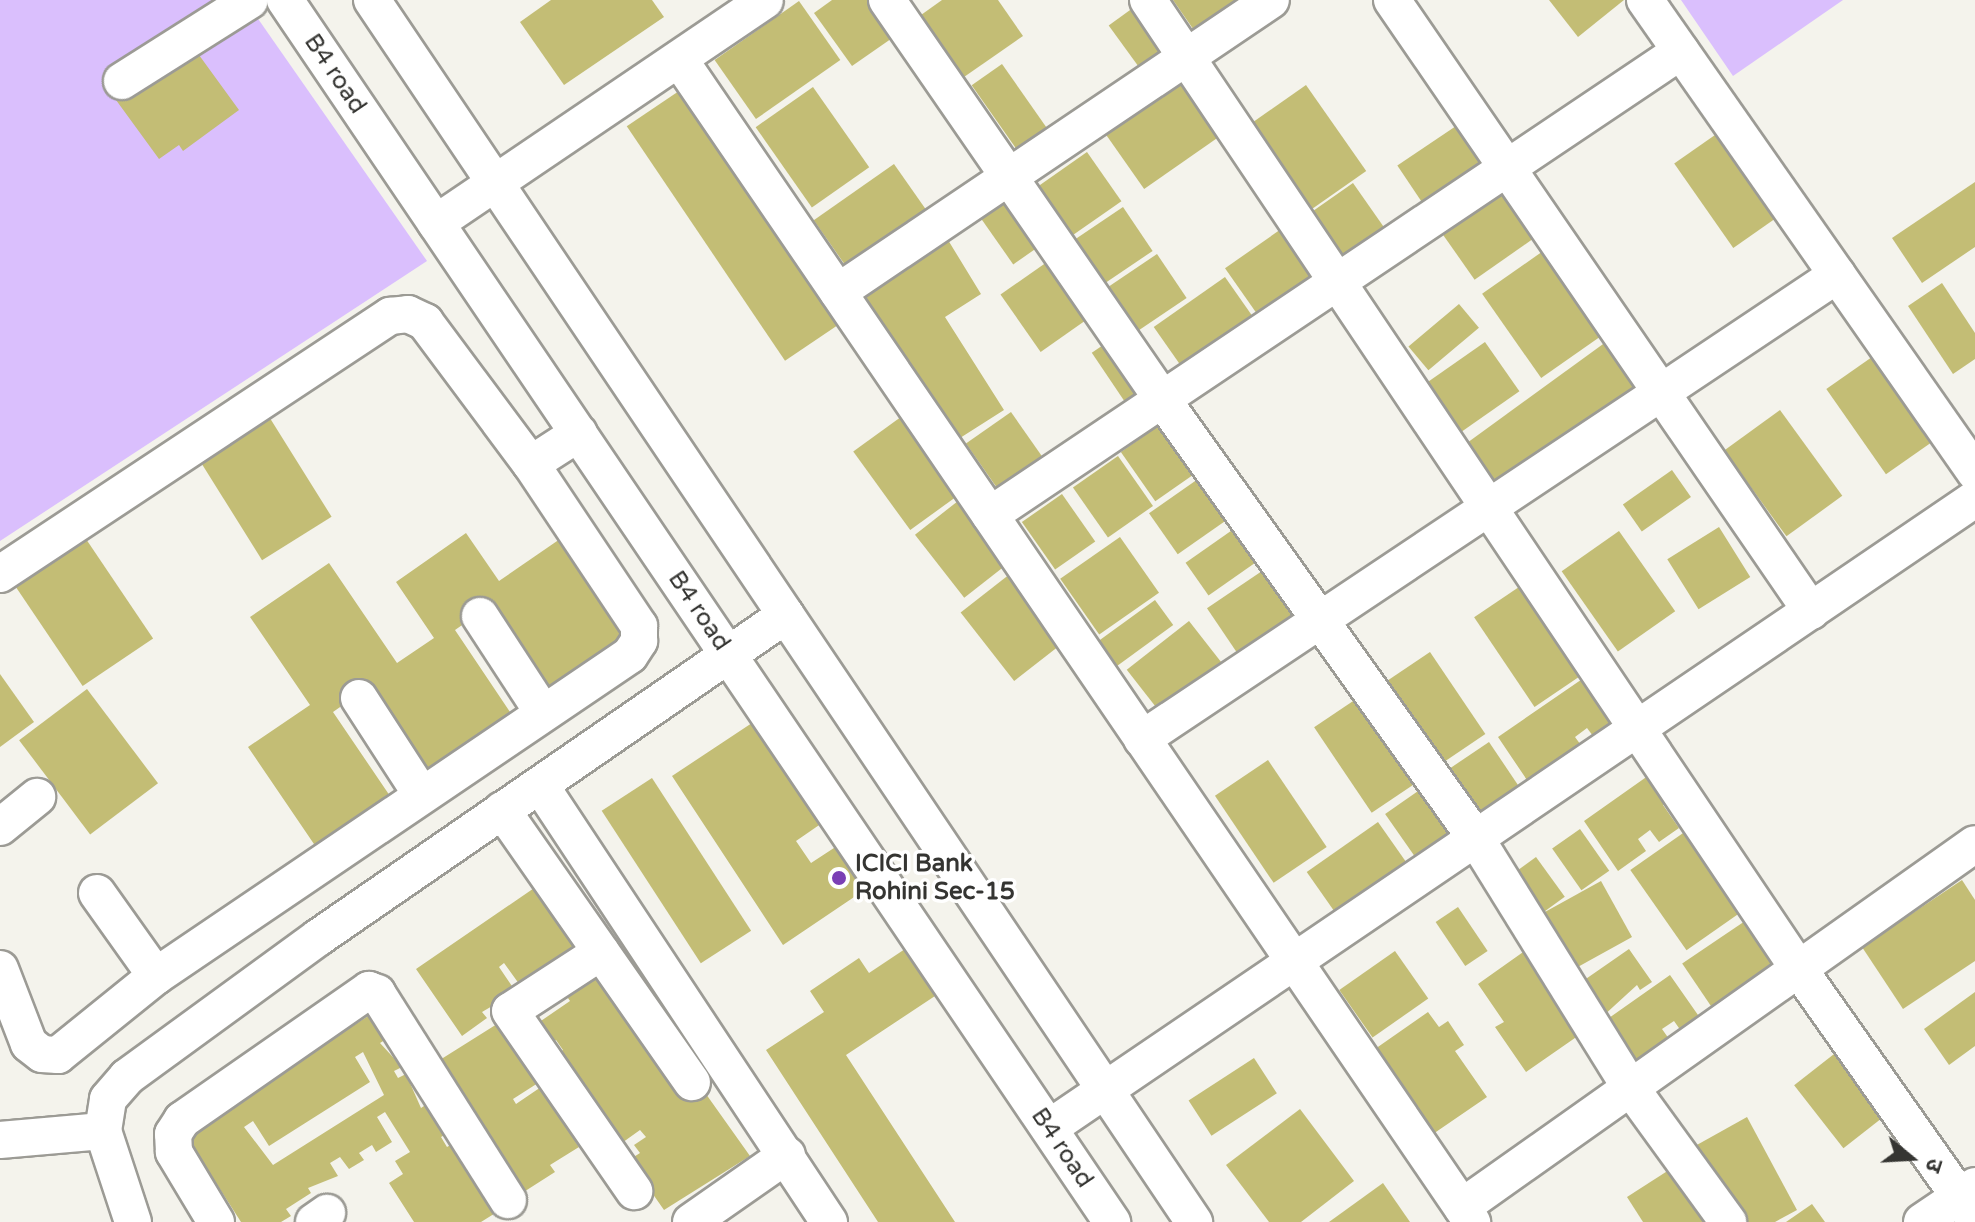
<!DOCTYPE html>
<html>
<head>
<meta charset="utf-8">
<style>
  body { margin:0 }
  #map { position:relative; width:1975px; height:1222px; overflow:hidden; background:#f4f3ec; font-family:"Varela Round","Noto Sans Devanagari",sans-serif }
  div>[style] { position:absolute }
  [style*='--x'] { left:calc(var(--x)*1px); top:calc(var(--y)*1px); width:calc(var(--w)*1px); rotate:calc(var(--a)*1deg) }
  .green>* { inset:0; background:#dabffd }
  .building>* { inset:0; background:#c3bd75; transform-origin:0 0 }
  .roads { filter:drop-shadow(2px 0 #9c9b95) drop-shadow(-2px 0 #9c9b95) drop-shadow(0 2px #9c9b95) drop-shadow(0 -2px #9c9b95) }
  .minor>* { height:36px; margin:-18px; padding:0 18px; transform-origin:18px; border-radius:18px; background:#fff }
  .dots>* { width:22px; height:22px; translate:-50% -50%; box-sizing:border-box; border:4px solid #fff; border-radius:50% }
  span { translate:-50% -50%; white-space:nowrap; text-align:center; line-height:1.15; -webkit-text-stroke:7px #fff; paint-order:stroke }
  .street-label { font-size:24px; color:#353532 }
  .poi-label { font-size:24px; color:#353532; font-weight:700 }
  .left { translate:0 -50%; text-align:left }
  .north { position:absolute; left:1871px; top:1118px; width:80px; height:80px; -webkit-text-stroke:6px #fff; paint-order:stroke; rotate:108deg; font-size:22px; font-weight:700; line-height:32px; text-align:center; color:#353532 }
  .north::after { content:''; display:block; margin:auto; width:28px; height:36px; background:#353532; clip-path:polygon(50% 0,100% 100%,50% 72%,0 100%) }
</style>
</head>
<body>
<div id="map">
  <div class="green">
    <i style="clip-path:polygon(0 0,245px 0,427px 261px,0 541px)"></i>
    <i style="clip-path:polygon(1681px 0,1843px 0,1733px 76px)"></i>
  </div>
  <div class="building">
    <i style="clip-path:polygon(551px 0,652px 0,664px 17px,564px 85px,520px 22px)"></i>
    <i style="clip-path:polygon(832px 0,875px 0,898px 34px,852px 66px,814px 13px)"></i>
    <i style="clip-path:polygon(942px 0,998px 0,1023px 36px,964px 77px,921px 15px)"></i>
    <i style="clip-path:polygon(1173px 0,1249px 0,1198px 36px)"></i>
    <i style="clip-path:polygon(1549px 0,1624px 0,1578px 37px)"></i>
    <i style="left:799px;top:1px;width:72px;height:103px;rotate:55deg"></i>
    <i style="left:1137px;top:5px;width:60px;height:35px;rotate:54deg"></i>
    <i style="clip-path:polygon(191px 44px,239px 110px,183px 151px,179px 145px,159px 159px,116px 100px)"></i>
    <i style="left:1002px;top:64px;width:84px;height:37px;rotate:55deg"></i>
    <i style="left:1186px;top:78px;width:67px;height:98px;rotate:55deg"></i>
    <i style="left:1306px;top:85px;width:105px;height:68px;rotate:55deg"></i>
    <i style="left:813px;top:87px;width:98px;height:70px;rotate:55deg"></i>
    <i style="left:679px;top:91px;width:283px;height:63px;rotate:56deg"></i>
    <i style="left:1462px;top:122px;width:54px;height:78px;rotate:56deg"></i>
    <i style="left:1725px;top:128px;width:103px;height:62px;rotate:55deg"></i>
    <i style="left:1087px;top:152px;width:60px;height:60px;rotate:55deg"></i>
    <i style="left:894px;top:164px;width:59px;height:98px;rotate:55deg"></i>
    <i style="clip-path:polygon(1975px 182px,1975px 247px,1922px 283px,1892px 238px)"></i>
    <i style="left:1353px;top:183px;width:54px;height:51px;rotate:55deg"></i>
    <i style="left:1508px;top:188px;width:56px;height:80px;rotate:55deg"></i>
    <i style="left:1007px;top:198px;width:58px;height:33px;rotate:55deg"></i>
    <i style="left:1123px;top:207px;width:53px;height:59px;rotate:56deg"></i>
    <i style="left:1284px;top:227px;width:66px;height:72px;rotate:55deg"></i>
    <i style="clip-path:polygon(948px 240px,981px 294px,945px 317px,1004px 410px,949px 445px,857px 298px)"></i>
    <i style="left:1546px;top:249px;width:103px;height:78px;rotate:55deg"></i>
    <i style="left:1157px;top:254px;width:53px;height:63px;rotate:56deg"></i>
    <i style="left:1057px;top:255px;width:70px;height:69px;rotate:55deg"></i>
    <i style="left:1225px;top:277px;width:55px;height:87px;rotate:55deg"></i>
    <i style="clip-path:polygon(1942px 283px,1975px 333px,1975px 359px,1953px 374px,1908px 306px)"></i>
    <i style="left:1459px;top:304px;width:31px;height:66px;rotate:50deg"></i>
    <i style="left:1115px;top:337px;width:63px;height:28px;rotate:56deg"></i>
    <i style="left:1610px;top:339px;width:57px;height:184px;rotate:54deg"></i>
    <i style="left:1485px;top:342px;width:60px;height:72px;rotate:55deg"></i>
    <i style="left:1882px;top:350px;width:104px;height:68px;rotate:55deg"></i>
    <i style="left:1780px;top:410px;width:106px;height:69px;rotate:54deg"></i>
    <i style="left:1011px;top:412px;width:61px;height:55px;rotate:55deg"></i>
    <i style="left:905px;top:414px;width:97px;height:64px;rotate:54deg"></i>
    <i style="left:268px;top:415px;width:120px;height:82px;rotate:58deg"></i>
    <i style="left:1161px;top:424px;width:60px;height:49px;rotate:55deg"></i>
    <i style="left:1118px;top:456px;width:61px;height:55px;rotate:55deg"></i>
    <i style="left:1672px;top:470px;width:33px;height:60px;rotate:55deg"></i>
    <i style="left:1208px;top:472px;width:50px;height:72px;rotate:55deg"></i>
    <i style="left:967px;top:494px;width:80px;height:66px;rotate:52deg"></i>
    <i style="left:1062px;top:494px;width:58px;height:49px;rotate:55deg"></i>
    <i style="left:1238px;top:526px;width:40px;height:64px;rotate:55deg"></i>
    <i style="left:1719px;top:527px;width:59px;height:61px;rotate:58deg"></i>
    <i style="left:1619px;top:531px;width:98px;height:70px;rotate:55deg"></i>
    <i style="clip-path:polygon(466px 533px,499px 581px,560px 539px,630px 643px,554px 696px,491px 605px,455px 630px,516px 721px,432px 779px,370px 686px,333px 712px,390px 796px,316px 847px,248px 747px,310px 705px,250px 617px,329px 563px,397px 663px,434px 638px,396px 582px)"></i>
    <i style="left:1120px;top:537px;width:68px;height:73px;rotate:55deg"></i>
    <i style="left:86px;top:539px;width:120px;height:85px;rotate:56deg"></i>
    <i style="left:1265px;top:569px;width:55px;height:70px;rotate:56deg"></i>
    <i style="left:1015px;top:570px;width:87px;height:69px;rotate:52deg"></i>
    <i style="left:1528px;top:581px;width:108px;height:65px;rotate:56deg"></i>
    <i style="left:1155px;top:600px;width:31px;height:72px;rotate:54deg"></i>
    <i style="left:1189px;top:621px;width:61px;height:79px;rotate:52deg"></i>
    <i style="left:1430px;top:652px;width:99px;height:56px;rotate:56deg"></i>
    <i style="clip-path:polygon(1591px 673px,1626px 724px,1599px 744px,1587px 728px,1575px 737px,1586px 752px,1533px 789px,1498px 737px)"></i>
    <i style="clip-path:polygon(0 674px,34px 722px,0 747px)"></i>
    <i style="left:87px;top:689px;width:118px;height:85px;rotate:53deg"></i>
    <i style="left:1368px;top:691px;width:103px;height:65px;rotate:56deg"></i>
    <i style="clip-path:polygon(758px 719px,825px 821px,796px 841px,811px 863px,837px 846px,866px 889px,783px 945px,672px 776px)"></i>
    <i style="left:1489px;top:742px;width:62px;height:55px;rotate:56deg"></i>
    <i style="left:1268px;top:760px;width:105px;height:64px;rotate:56deg"></i>
    <i style="clip-path:polygon(1652px 773px,1670px 800px,1663px 805px,1679px 828px,1659px 842px,1650px 830px,1638px 839px,1646px 851px,1618px 871px,1584px 821px)"></i>
    <i style="left:652px;top:778px;width:182px;height:60px;rotate:57deg"></i>
    <i style="left:1431px;top:782px;width:60px;height:56px;rotate:55deg"></i>
    <i style="left:1378px;top:822px;width:56px;height:87px;rotate:55deg"></i>
    <i style="left:1580px;top:829px;width:51px;height:34px;rotate:55deg"></i>
    <i style="left:1686px;top:831px;width:98px;height:68px;rotate:55deg"></i>
    <i style="left:1536px;top:857px;width:49px;height:34px;rotate:54deg"></i>
    <i style="clip-path:polygon(1962px 880px,1975px 900px,1975px 961px,1903px 1009px,1862px 947px)"></i>
    <i style="left:1601px;top:881px;width:64px;height:75px;rotate:61deg"></i>
    <i style="clip-path:polygon(540px 884px,582px 946px,522px 988px,504px 963px,499px 967px,516px 992px,482px 1012px,487px 1018px,462px 1036px,416px 969px)"></i>
    <i style="left:1458px;top:907px;width:53px;height:27px;rotate:56deg"></i>
    <i style="left:1751px;top:917px;width:62px;height:83px;rotate:56deg"></i>
    <i style="clip-path:polygon(1529px 948px,1556px 989px,1550px 993px,1585px 1031px,1526px 1072px,1495px 1027px,1504px 1022px,1478px 984px)"></i>
    <i style="clip-path:polygon(905px 949px,935px 996px,846px 1055px,955px 1222px,878px 1222px,766px 1050px,824px 1012px,810px 991px,859px 958px,869px 973px)"></i>
    <i style="clip-path:polygon(1629px 949px,1652px 982px,1640px 990px,1637px 985px,1602px 1017px,1580px 983px)"></i>
    <i style="left:1395px;top:951px;width:58px;height:68px;rotate:55deg"></i>
    <i style="clip-path:polygon(601px 965px,701px 1087px,750px 1156px,664px 1210px,629px 1160px,640px 1153px,634px 1145px,646px 1137px,640px 1130px,619px 1145px,582px 1092px,587px 1088px,559px 1053px,563px 1050px,556px 1040px,549px 1045px,535px 1025px,570px 1001px,564px 992px)"></i>
    <i style="clip-path:polygon(1670px 975px,1705px 1025px,1686px 1038px,1674px 1021px,1662px 1029px,1674px 1046px,1634px 1075px,1599px 1025px)"></i>
    <i style="clip-path:polygon(1975px 992px,1975px 1046px,1949px 1065px,1924px 1029px)"></i>
    <i style="clip-path:polygon(1428px 1012px,1439px 1027px,1448px 1021px,1464px 1045px,1455px 1051px,1487px 1097px,1433px 1134px,1375px 1049px)"></i>
    <i style="clip-path:polygon(evenodd,373px 1013px,388px 1038px,380px 1043px,402px 1067px,394px 1071px,398px 1078px,406px 1074px,421px 1108px,427px 1104px,446px 1134px,441px 1137px,447px 1147px,454px 1143px,497px 1212px,481px 1222px,414px 1222px,389px 1183px,403px 1174px,395px 1161px,410px 1152px,385px 1112px,377px 1117px,392px 1142px,376px 1152px,372px 1145px,359px 1153px,364px 1160px,349px 1169px,340px 1157px,330px 1163px,338px 1176px,308px 1188px,311px 1193px,286px 1209px,291px 1216px,281px 1222px,241px 1222px,184px 1133px,373px 1013px,363px 1052px,384px 1095px,273px 1165px,244px 1127px,253px 1121px,269px 1146px,370px 1082px,355px 1057px,363px 1052px)"></i>
    <i style="clip-path:polygon(505px 1019px,523px 1046px,515px 1051px,521px 1061px,529px 1056px,538px 1083px,513px 1099px,516px 1104px,541px 1087px,547px 1096px,552px 1093px,563px 1110px,559px 1113px,581px 1138px,575px 1141px,579px 1147px,550px 1165px,555px 1172px,519px 1195px,435px 1063px)"></i>
    <i style="left:1843px;top:1047px;width:80px;height:62px;rotate:52deg"></i>
    <i style="left:1254px;top:1058px;width:42px;height:78px;rotate:57deg"></i>
    <i style="clip-path:polygon(1300px 1109px,1354px 1181px,1301px 1222px,1269px 1222px,1226px 1165px)"></i>
    <i style="clip-path:polygon(1747px 1117px,1797px 1210px,1775px 1222px,1737px 1222px,1695px 1146px)"></i>
    <i style="clip-path:polygon(1683px 1161px,1722px 1222px,1643px 1222px,1627px 1197px)"></i>
    <i style="clip-path:polygon(1383px 1183px,1410px 1222px,1329px 1222px)"></i>
    <i style="clip-path:polygon(1812px 1204px,1825px 1222px,1786px 1222px)"></i>
  </div>
  <div class="roads">
    <div class="minor">
      <i style="--x:285;--y:0;--w:1476;--a:55.91"></i>
      <i style="--x:372;--y:0;--w:1473;--a:56.07"></i>
      <i style="--x:887;--y:0;--w:485;--a:55.4"></i>
      <i style="--x:1162;--y:399;--w:538;--a:54.45"></i>
      <i style="--x:1475;--y:837;--w:294;--a:58.2"></i>
      <i style="--x:1630;--y:1087;--w:167;--a:54"></i>
      <i style="--x:1148;--y:0;--w:1166;--a:56.12"></i>
      <i style="--x:1798;--y:968;--w:307;--a:54.8"></i>
      <i style="--x:1392;--y:0;--w:741;--a:55.56"></i>
      <i style="--x:1645;--y:0;--w:576;--a:55.04"></i>
      <i style="--x:679;--y:59;--w:1408;--a:55.71"></i>
      <i style="--x:122;--y:81;--w:151;--a:-32.3"></i>
      <i style="--x:436;--y:223;--w:397;--a:-34.1"></i>
      <i style="--x:838;--y:292;--w:522;--a:-33.99"></i>
      <i style="--x:990;--y:515;--w:832;--a:-33.88"></i>
      <i style="--x:0;--y:574;--w:468;--a:-33.5"></i>
      <i style="--x:390;--y:316;--w:18;--a:-6"></i>
      <i style="--x:408;--y:314;--w:19;--a:25"></i>
      <i style="--x:425;--y:322;--w:177;--a:53.3"></i>
      <i style="--x:531;--y:464;--w:57;--a:-32.9"></i>
      <i style="--x:480;--y:616;--w:113;--a:56.9"></i>
      <i style="--x:359;--y:698;--w:114;--a:57.1"></i>
      <i style="--x:1142;--y:739;--w:836;--a:-33.73"></i>
      <i style="--x:540;--y:785;--w:524;--a:56.52"></i>
      <i style="--x:502;--y:810;--w:332;--a:55.1"></i>
      <i style="--x:0;--y:827;--w:48;--a:-39"></i>
      <i style="--x:97;--y:893;--w:102;--a:54.6"></i>
      <i style="--x:601;--y:952;--w:108;--a:147"></i>
      <i style="--x:510;--y:1011;--w:219;--a:55.4"></i>
      <i style="--x:0;--y:969;--w:80;--a:68.9"></i>
      <i style="--x:29;--y:1044;--w:16;--a:38"></i>
      <i style="--x:42;--y:1054;--w:16;--a:4"></i>
      <i style="--x:58;--y:1055;--w:126;--a:-38.9"></i>
      <i style="--x:156;--y:976;--w:572;--a:-34.11"></i>
      <i style="--x:630;--y:655;--w:17;--a:-57"></i>
      <i style="--x:639;--y:641;--w:15;--a:-90"></i>
      <i style="--x:639;--y:626;--w:195;--a:-123.7"></i>
      <i style="--x:1049;--y:1128;--w:1119;--a:-34.19"></i>
      <i style="--x:0;--y:1140;--w:103;--a:-5"></i>
      <i style="--x:1462;--y:1207;--w:628;--a:-35.28"></i>
      <i style="--x:133;--y:1222;--w:96;--a:-108.2"></i>
      <i style="--x:103;--y:1131;--w:32;--a:-81"></i>
      <i style="--x:108;--y:1099;--w:29;--a:-49"></i>
      <i style="--x:127;--y:1077;--w:238;--a:-36.1"></i>
      <i style="--x:319;--y:937;--w:567;--a:-34.59"></i>
      <i style="--x:216;--y:1222;--w:82;--a:-121"></i>
      <i style="--x:174;--y:1152;--w:18;--a:-93"></i>
      <i style="--x:173;--y:1134;--w:17;--a:-57"></i>
      <i style="--x:182;--y:1120;--w:228;--a:-34.8"></i>
      <i style="--x:369;--y:990;--w:9;--a:21"></i>
      <i style="--x:377;--y:993;--w:245;--a:57.7"></i>
      <i style="--x:314;--y:1222;--w:16;--a:-35"></i>
      <i style="--x:691;--y:1222;--w:117;--a:-34.9"></i>
      <i style="--x:1922;--y:1222;--w:64;--a:-34.2"></i>
    </div>
  </div>
  <div class="dots">
    <i style="left:839px;top:878px;background:#7b3fb5"></i>
  </div>
  <div class="street-label">
    <span style="left:335px;top:74px;rotate:56deg">B4 road</span>
    <span style="left:699px;top:611px;rotate:56deg">B4 road</span>
    <span style="left:1062px;top:1148px;rotate:56deg">B4 road</span>
  </div>
  <div class="poi-label">
    <span class="left" style="left:855px;top:878px">ICICI Bank<br>Rohini Sec-15</span>
  </div>
  <div class="north">उ</div>
</div>
</body>
</html>
